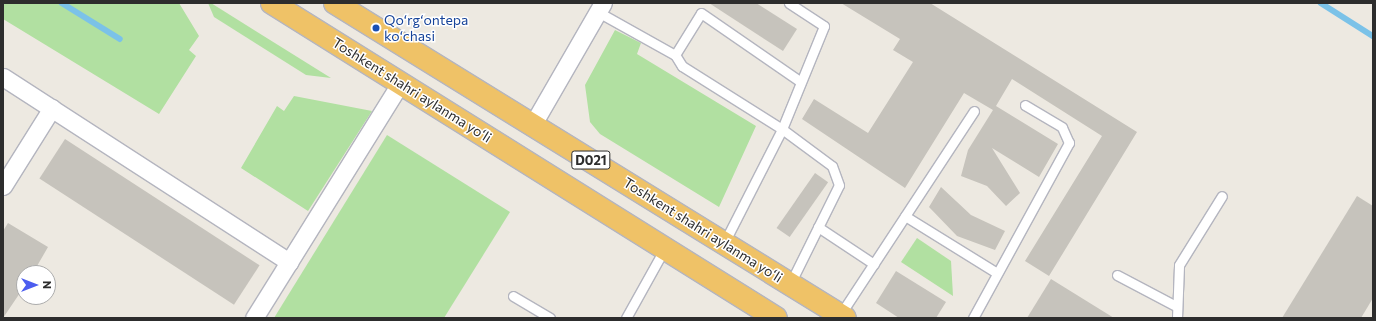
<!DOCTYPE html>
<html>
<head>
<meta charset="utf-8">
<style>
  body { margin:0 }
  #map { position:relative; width:1376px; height:321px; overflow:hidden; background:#ede9e1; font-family:Commissioner,sans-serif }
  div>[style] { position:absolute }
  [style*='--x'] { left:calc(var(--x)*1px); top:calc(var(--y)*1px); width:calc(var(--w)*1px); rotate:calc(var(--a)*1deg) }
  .green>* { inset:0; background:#b1e0a1 }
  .stream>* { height:5.5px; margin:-2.75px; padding:0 2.75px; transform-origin:2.75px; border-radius:2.75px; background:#7bc2e8 }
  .building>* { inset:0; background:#c6c3bc; transform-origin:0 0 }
  .roads { filter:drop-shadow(1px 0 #b4b5bf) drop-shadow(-1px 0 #b4b5bf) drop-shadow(0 1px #b4b5bf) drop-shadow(0 -1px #b4b5bf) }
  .service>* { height:9px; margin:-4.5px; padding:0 4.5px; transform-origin:4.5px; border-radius:4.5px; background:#fff }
  .minor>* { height:17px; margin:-8.5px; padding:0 8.5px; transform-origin:8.5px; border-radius:8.5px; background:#fff }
  .trunk>* { height:22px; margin:-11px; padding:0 11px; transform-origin:11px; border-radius:11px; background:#efc267 }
  .dots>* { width:11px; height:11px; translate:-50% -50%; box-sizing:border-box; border:2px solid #fff; border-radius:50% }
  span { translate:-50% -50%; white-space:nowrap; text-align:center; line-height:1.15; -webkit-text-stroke:3px #fff; paint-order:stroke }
  .shield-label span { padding:1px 3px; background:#fff; border:1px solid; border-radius:3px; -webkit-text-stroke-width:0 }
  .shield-label { font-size:13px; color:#2d2d2d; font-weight:700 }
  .transit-label { font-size:14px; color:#164399 }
  .left { translate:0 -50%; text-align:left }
  .street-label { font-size:14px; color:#2d2d2d }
  .frame { position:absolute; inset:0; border:4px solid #2d2d2d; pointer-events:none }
  .north { position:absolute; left:16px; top:265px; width:40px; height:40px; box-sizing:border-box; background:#fff; border:1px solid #ababab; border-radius:50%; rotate:90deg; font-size:11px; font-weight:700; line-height:16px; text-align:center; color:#2d2d2d }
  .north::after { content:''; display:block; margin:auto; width:14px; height:18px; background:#4c5def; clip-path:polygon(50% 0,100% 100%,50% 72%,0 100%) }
</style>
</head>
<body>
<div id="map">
  <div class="green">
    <i style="clip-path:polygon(3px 3px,179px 3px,199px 36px,189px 50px,196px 56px,159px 114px,3px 19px)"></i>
    <i style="clip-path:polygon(208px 3px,211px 3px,331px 78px,306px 75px,214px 17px)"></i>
    <i style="clip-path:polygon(615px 30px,641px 43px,637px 54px,756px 126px,719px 207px,600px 134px,590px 122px,585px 85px)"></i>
    <i style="clip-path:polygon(294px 96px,372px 111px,308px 211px,241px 168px,277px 106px,284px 111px)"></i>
    <i style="clip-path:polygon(387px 135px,510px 212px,444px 318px,274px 318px)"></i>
    <i style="clip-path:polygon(917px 238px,951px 261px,953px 296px,901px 262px)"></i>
  </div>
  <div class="stream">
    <i style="--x:62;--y:3;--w:68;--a:31.8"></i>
    <i style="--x:1321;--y:3;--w:62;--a:32.4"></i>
  </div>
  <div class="building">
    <i style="clip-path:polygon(709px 3px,756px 3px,797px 29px,783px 51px)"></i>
    <i style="clip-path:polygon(841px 3px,930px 3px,1137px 132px,1049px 276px,1025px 261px,1102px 136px,1012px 79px,996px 106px,1058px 144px,1039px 177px,992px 148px,1020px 193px,1006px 206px,987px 186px,961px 176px,968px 150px,993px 110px,964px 93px,905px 188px,802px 119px,814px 99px,868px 133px,913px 62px,893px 50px,900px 39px)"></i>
    <i style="left:65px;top:139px;width:232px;height:47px;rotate:33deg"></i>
    <i style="left:815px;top:173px;width:16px;height:67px;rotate:35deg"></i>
    <i style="clip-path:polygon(941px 187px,971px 215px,1005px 231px,995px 250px,957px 236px,929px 207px)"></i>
    <i style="clip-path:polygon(1357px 196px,1373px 206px,1373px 298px,1361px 318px,1282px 318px)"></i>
    <i style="clip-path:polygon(8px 223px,48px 247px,33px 273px,24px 273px,24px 287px,3px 318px,3px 231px)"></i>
    <i style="clip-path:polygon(896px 271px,946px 302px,936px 318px,899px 318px,876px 303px)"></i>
    <i style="clip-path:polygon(1051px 279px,1114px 318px,1027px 318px)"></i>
  </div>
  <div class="roads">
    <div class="service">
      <i style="--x:598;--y:12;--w:88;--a:29.2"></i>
      <i style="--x:905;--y:216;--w:108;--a:31.8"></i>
      <i style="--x:818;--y:227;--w:67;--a:33.5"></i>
      <i style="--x:724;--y:243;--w:128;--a:-63"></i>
      <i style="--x:782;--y:129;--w:111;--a:-67.8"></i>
      <i style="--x:824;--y:26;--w:42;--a:-146.7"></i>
      <i style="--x:1117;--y:275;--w:67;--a:27.7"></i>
      <i style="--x:790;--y:284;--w:110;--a:-63.7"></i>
      <i style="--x:839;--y:185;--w:20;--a:-110"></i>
      <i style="--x:832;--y:166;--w:62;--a:-143.5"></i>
      <i style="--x:782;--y:129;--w:118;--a:-147.8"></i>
      <i style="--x:682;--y:66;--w:13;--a:-122"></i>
      <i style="--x:675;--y:55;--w:49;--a:-58.2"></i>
      <i style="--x:701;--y:13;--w:121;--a:34.6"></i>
      <i style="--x:513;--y:296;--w:43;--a:30.7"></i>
      <i style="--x:840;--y:315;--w:244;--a:-56.7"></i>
      <i style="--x:626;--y:318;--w:80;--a:-60.9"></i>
      <i style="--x:973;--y:318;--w:200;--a:-61.3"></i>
      <i style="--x:1069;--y:143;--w:17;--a:-114"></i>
      <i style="--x:1062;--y:127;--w:43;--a:-149.3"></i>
      <i style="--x:1177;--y:318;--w:53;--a:-87.8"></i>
      <i style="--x:1179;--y:265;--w:81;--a:-58.1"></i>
    </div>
    <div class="minor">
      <i style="--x:3;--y:77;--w:341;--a:32.9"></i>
      <i style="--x:289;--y:262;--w:66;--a:122"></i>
      <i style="--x:533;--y:124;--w:140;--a:-60"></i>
      <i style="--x:3;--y:186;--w:92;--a:-57.9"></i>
      <i style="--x:289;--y:262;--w:212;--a:-58.1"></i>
    </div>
    <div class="trunk">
      <i style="--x:272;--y:3;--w:594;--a:32.01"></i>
      <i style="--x:335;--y:3;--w:599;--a:31.7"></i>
    </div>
  </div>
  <div class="dots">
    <i style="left:376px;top:28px;background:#1a4fb4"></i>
  </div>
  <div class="shield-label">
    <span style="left:591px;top:160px">D021</span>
  </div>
  <div class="transit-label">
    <span class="left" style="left:384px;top:28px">Qoʻrgʻontepa<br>koʻchasi</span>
  </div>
  <div class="street-label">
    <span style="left:412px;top:90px;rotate:32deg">Toshkent shahri aylanma yoʻli</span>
    <span style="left:703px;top:230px;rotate:32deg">Toshkent shahri aylanma yoʻli</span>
  </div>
  <div class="frame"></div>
  <div class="north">N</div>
</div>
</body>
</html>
